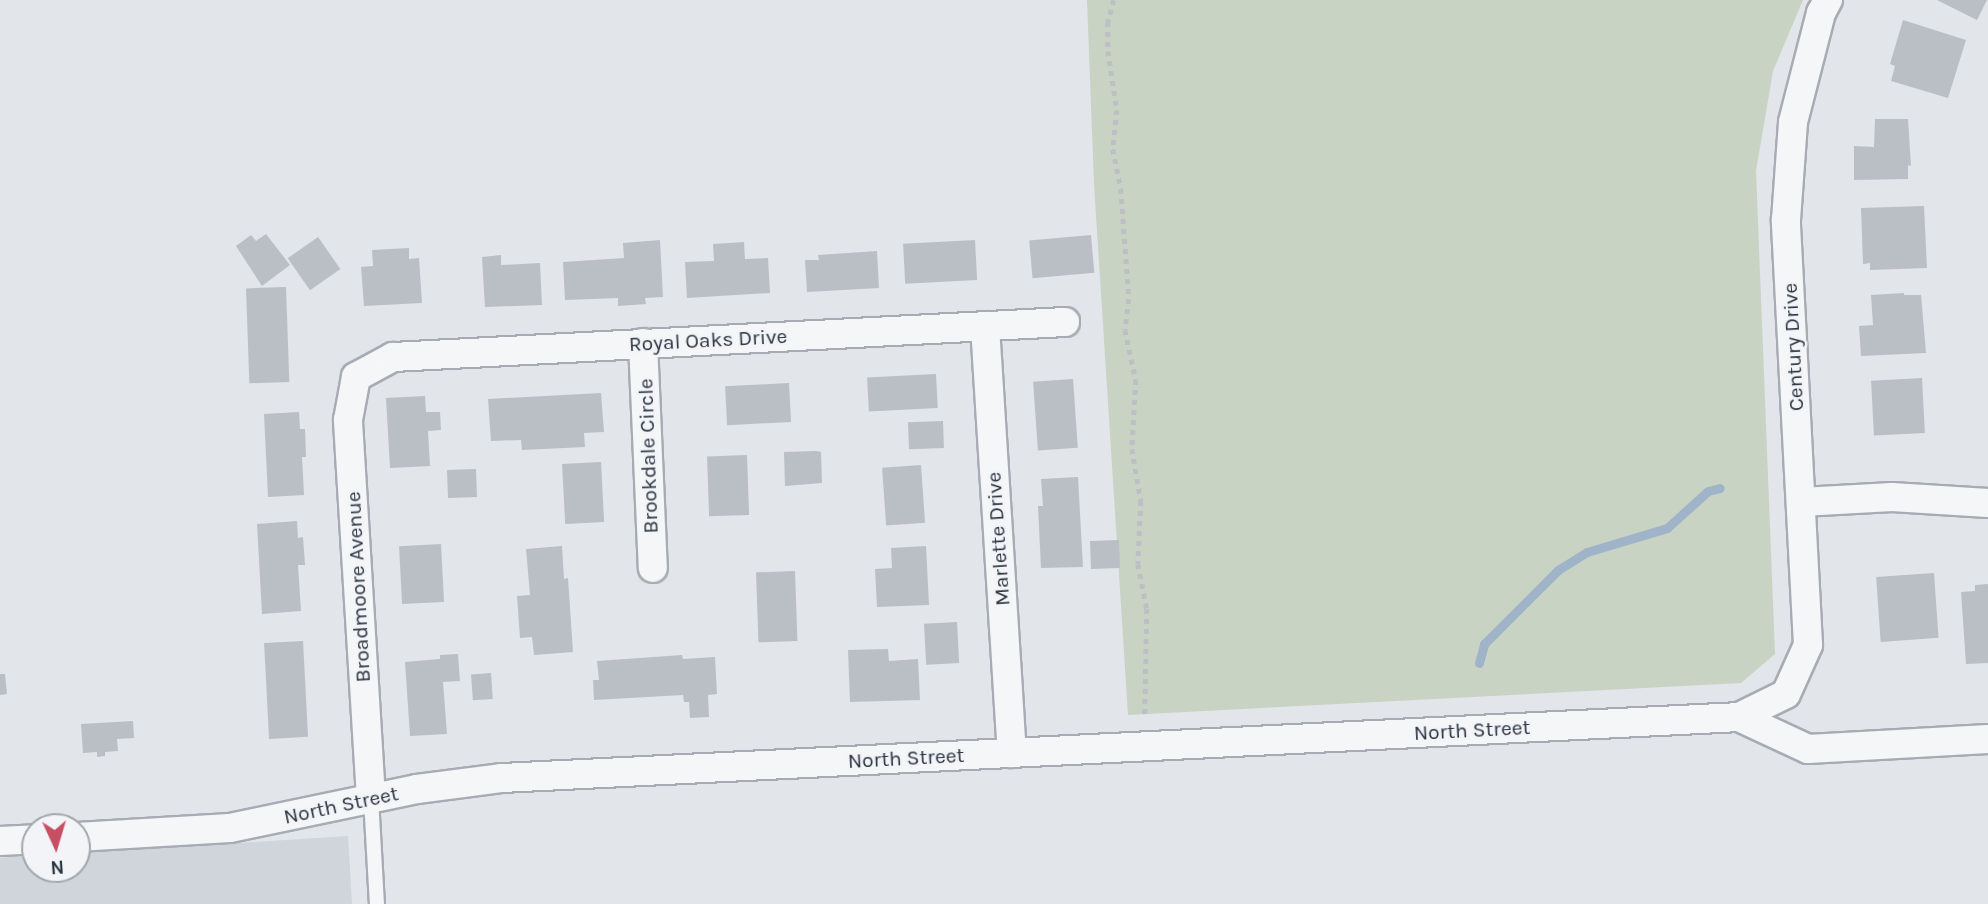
<!DOCTYPE html>
<html>
<head>
<meta charset="utf-8">
<style>
  body { margin:0 }
  #map { position:relative; width:1988px; height:904px; overflow:hidden; background:#e2e5ea; font-family:Karla,sans-serif }
  div>[style] { position:absolute }
  [style*='--x'] { left:calc(var(--x)*1px); top:calc(var(--y)*1px); width:calc(var(--w)*1px); rotate:calc(var(--a)*1deg) }
  .built>* { inset:0; background:#d0d5dc }
  .green>* { inset:0; background:#c8d3c4 }
  .stream>* { height:9px; margin:-4.5px; padding:0 4.5px; transform-origin:4.5px; border-radius:4.5px; background:#9fb4c8 }
  .building>* { inset:0; background:#babfc6; transform-origin:0 0 }
  .path>* { height:4.5px; margin-top:-2.25px; transform-origin:0; background:repeating-linear-gradient(90deg,#bcc0c5 0 5px,transparent 0 10px) }
  .roads { filter:drop-shadow(2px 0 #a7acb4) drop-shadow(-2px 0 #a7acb4) drop-shadow(0 2px #a7acb4) drop-shadow(0 -2px #a7acb4) }
  .service>* { height:14px; margin:-7px; padding:0 7px; transform-origin:7px; border-radius:7px; background:#f5f6f8 }
  .minor>* { height:28px; margin:-14px; padding:0 14px; transform-origin:14px; border-radius:14px; background:#f5f6f8 }
  span { translate:-50% -50%; white-space:nowrap; text-align:center; line-height:1.15; -webkit-text-stroke:5px #f2f4f7; paint-order:stroke }
  .street-label { font-size:21px; color:#2b3441 }
  .north { position:absolute; left:21px; top:813px; width:70px; height:70px; box-sizing:border-box; background:#f2f4f7; border:2px solid #a2a7ae; border-radius:50%; rotate:176deg; font-size:19px; font-weight:700; line-height:28px; text-align:center; color:#2b3441 }
  .north::after { content:''; display:block; margin:auto; width:24px; height:32px; background:#c84e64; clip-path:polygon(50% 0,100% 100%,50% 72%,0 100%) }
</style>
</head>
<body>
<div id="map">
  <div class="built">
    <i style="clip-path:polygon(348px 836px,352px 904px,0 904px,0 858px,35px 855px,35px 869px,77px 869px,77px 853px)"></i>
  </div>
  <div class="green">
    <i style="clip-path:polygon(1087px 0,1803px 0,1773px 71px,1756px 171px,1775px 654px,1741px 683px,1128px 715px,1094px 184px)"></i>
  </div>
  <div class="stream">
    <i style="--x:1479;--y:663;--w:20;--a:-75"></i>
    <i style="--x:1484;--y:644;--w:105;--a:-45"></i>
    <i style="--x:1558;--y:570;--w:34;--a:-32"></i>
    <i style="--x:1587;--y:552;--w:84;--a:-16.7"></i>
    <i style="--x:1667;--y:528;--w:55;--a:-42.1"></i>
    <i style="--x:1708;--y:491;--w:12;--a:-14"></i>
  </div>
  <div class="building">
    <i style="clip-path:polygon(1937px 0,1987px 0,1977px 20px)"></i>
    <i style="clip-path:polygon(1903px 20px,1966px 40px,1948px 98px,1891px 81px,1895px 66px,1890px 64px)"></i>
    <i style="clip-path:polygon(1875px 119px,1908px 119px,1911px 166px,1908px 165px,1908px 179px,1854px 180px,1854px 146px,1874px 147px)"></i>
    <i style="clip-path:polygon(1924px 206px,1927px 268px,1870px 270px,1870px 263px,1863px 264px,1861px 208px)"></i>
    <i style="clip-path:polygon(266px 234px,290px 265px,262px 286px,236px 246px,251px 235px,256px 241px)"></i>
    <i style="left:1091px;top:235px;width:38px;height:62px;rotate:85deg"></i>
    <i style="left:318px;top:237px;width:39px;height:37px;rotate:55deg"></i>
    <i style="clip-path:polygon(660px 240px,663px 297px,645px 298px,646px 304px,618px 306px,618px 298px,565px 300px,563px 262px,624px 258px,623px 243px)"></i>
    <i style="left:975px;top:240px;width:40px;height:72px;rotate:87deg"></i>
    <i style="clip-path:polygon(744px 242px,745px 259px,768px 258px,770px 293px,687px 298px,685px 262px,714px 261px,713px 244px)"></i>
    <i style="clip-path:polygon(409px 248px,409px 259px,419px 258px,422px 303px,364px 306px,361px 267px,373px 266px,372px 250px)"></i>
    <i style="clip-path:polygon(877px 251px,879px 288px,807px 292px,805px 260px,819px 260px,818px 255px)"></i>
    <i style="clip-path:polygon(501px 255px,501px 265px,540px 263px,542px 305px,485px 307px,482px 257px)"></i>
    <i style="left:286px;top:287px;width:95px;height:40px;rotate:88deg"></i>
    <i style="clip-path:polygon(1904px 293px,1904px 295px,1921px 295px,1926px 353px,1861px 356px,1859px 326px,1873px 325px,1871px 295px)"></i>
    <i style="left:936px;top:374px;width:34px;height:69px;rotate:87deg"></i>
    <i style="left:1922px;top:378px;width:55px;height:51px;rotate:87deg"></i>
    <i style="left:1073px;top:379px;width:69px;height:40px;rotate:86deg"></i>
    <i style="left:789px;top:383px;width:39px;height:64px;rotate:87deg"></i>
    <i style="clip-path:polygon(601px 393px,604px 432px,584px 433px,585px 447px,522px 450px,521px 440px,491px 441px,488px 399px)"></i>
    <i style="clip-path:polygon(425px 396px,426px 412px,440px 412px,441px 430px,428px 431px,430px 466px,390px 468px,386px 398px)"></i>
    <i style="clip-path:polygon(299px 412px,300px 429px,305px 429px,306px 457px,302px 457px,304px 495px,268px 497px,264px 414px)"></i>
    <i style="left:943px;top:421px;width:27px;height:35px;rotate:88deg"></i>
    <i style="clip-path:polygon(816px 451px,821px 452px,822px 483px,785px 486px,784px 452px)"></i>
    <i style="left:747px;top:455px;width:60px;height:40px;rotate:88deg"></i>
    <i style="left:601px;top:462px;width:60px;height:39px;rotate:87deg"></i>
    <i style="left:921px;top:465px;width:58px;height:39px;rotate:86deg"></i>
    <i style="left:476px;top:469px;width:28px;height:29px;rotate:88deg"></i>
    <i style="clip-path:polygon(1078px 477px,1083px 567px,1041px 568px,1038px 506px,1043px 506px,1041px 479px)"></i>
    <i style="clip-path:polygon(297px 521px,298px 538px,303px 537px,305px 565px,298px 565px,301px 611px,262px 614px,257px 524px)"></i>
    <i style="left:1119px;top:540px;width:28px;height:29px;rotate:88deg"></i>
    <i style="left:441px;top:544px;width:58px;height:42px;rotate:87deg"></i>
    <i style="clip-path:polygon(562px 546px,564px 579px,568px 578px,573px 652px,534px 655px,532px 637px,520px 638px,517px 596px,530px 595px,526px 549px)"></i>
    <i style="clip-path:polygon(926px 546px,929px 605px,877px 607px,875px 569px,892px 568px,891px 548px)"></i>
    <i style="left:795px;top:571px;width:70px;height:39px;rotate:88deg"></i>
    <i style="left:1934px;top:573px;width:65px;height:58px;rotate:86deg"></i>
    <i style="clip-path:polygon(1988px 584px,1988px 663px,1966px 664px,1961px 592px,1975px 591px,1975px 585px)"></i>
    <i style="left:957px;top:622px;width:41px;height:33px;rotate:87deg"></i>
    <i style="left:303px;top:641px;width:96px;height:39px;rotate:87deg"></i>
    <i style="clip-path:polygon(888px 649px,889px 661px,918px 659px,920px 700px,850px 702px,848px 650px)"></i>
    <i style="clip-path:polygon(458px 654px,460px 681px,443px 682px,447px 734px,410px 736px,405px 662px,440px 659px,440px 655px)"></i>
    <i style="clip-path:polygon(682px 655px,683px 659px,715px 657px,717px 694px,708px 695px,709px 717px,690px 718px,689px 702px,684px 702px,683px 695px,594px 700px,593px 680px,599px 680px,597px 661px)"></i>
    <i style="left:491px;top:673px;width:26px;height:20px;rotate:86deg"></i>
    <i style="clip-path:polygon(0 674px,5px 674px,7px 694px,0 695px)"></i>
    <i style="clip-path:polygon(133px 721px,134px 738px,117px 739px,118px 751px,105px 752px,105px 756px,97px 757px,97px 752px,83px 753px,81px 724px)"></i>
  </div>
  <div class="path">
    <i style="--x:1114;--y:0;--w:23;--a:105"></i>
    <i style="--x:1108;--y:22;--w:29;--a:90"></i>
    <i style="--x:1108;--y:51;--w:60;--a:81.3"></i>
    <i style="--x:1117;--y:110;--w:39;--a:96"></i>
    <i style="--x:1113;--y:149;--w:41;--a:78.7"></i>
    <i style="--x:1121;--y:189;--w:110;--a:85.8"></i>
    <i style="--x:1129;--y:299;--w:31;--a:97"></i>
    <i style="--x:1125;--y:330;--w:51;--a:77.6"></i>
    <i style="--x:1136;--y:380;--w:69;--a:93.3"></i>
    <i style="--x:1132;--y:449;--w:53;--a:80.2"></i>
    <i style="--x:1141;--y:501;--w:63;--a:92.7"></i>
    <i style="--x:1138;--y:564;--w:46;--a:78.7"></i>
    <i style="--x:1147;--y:609;--w:108;--a:91.1"></i>
  </div>
  <div class="roads">
    <div class="service">
      <i style="--x:371;--y:798;--w:106;--a:86.8"></i>
    </div>
    <div class="minor">
      <i style="--x:985;--y:326;--w:428;--a:86.4"></i>
      <i style="--x:643;--y:343;--w:225;--a:87.5"></i>
      <i style="--x:1802;--y:502;--w:90;--a:-3.2"></i>
      <i style="--x:1892;--y:497;--w:96;--a:3.6"></i>
      <i style="--x:1739;--y:717;--w:76;--a:24.9"></i>
      <i style="--x:1808;--y:749;--w:180;--a:-3.2"></i>
      <i style="--x:371;--y:798;--w:379;--a:-93.5"></i>
      <i style="--x:348;--y:420;--w:44;--a:-79.5"></i>
      <i style="--x:356;--y:377;--w:42;--a:-28.4"></i>
      <i style="--x:393;--y:357;--w:673;--a:-2.98"></i>
      <i style="--x:77;--y:837;--w:153;--a:-3.4"></i>
      <i style="--x:230;--y:828;--w:191;--a:-11.8"></i>
      <i style="--x:417;--y:789;--w:86;--a:-7.4"></i>
      <i style="--x:502;--y:778;--w:1239;--a:-2.82"></i>
      <i style="--x:1739;--y:717;--w:52;--a:-26.1"></i>
      <i style="--x:1786;--y:694;--w:54;--a:-65.8"></i>
      <i style="--x:1808;--y:645;--w:426;--a:-93"></i>
      <i style="--x:1786;--y:220;--w:98;--a:-85.9"></i>
      <i style="--x:1793;--y:122;--w:113;--a:-75.6"></i>
      <i style="--x:1821;--y:13;--w:15;--a:-62"></i>
      <i style="--x:0;--y:841;--w:35;--a:-3"></i>
    </div>
  </div>
  <div class="street-label">
    <span style="left:708px;top:340px;rotate:-3deg">Royal Oaks Drive</span>
    <span style="left:1793px;top:347px;rotate:-93deg">Century Drive</span>
    <span style="left:648px;top:456px;rotate:-92deg">Brookdale Circle</span>
    <span style="left:998px;top:539px;rotate:-94deg">Marlette Drive</span>
    <span style="left:358px;top:587px;rotate:-93deg">Broadmoore Avenue</span>
    <span style="left:1472px;top:730px;rotate:-3deg">North Street</span>
    <span style="left:906px;top:758px;rotate:-3deg">North Street</span>
    <span style="left:341px;top:805px;rotate:-12deg">North Street</span>
  </div>
  <div class="north">N</div>
</div>
</body>
</html>
